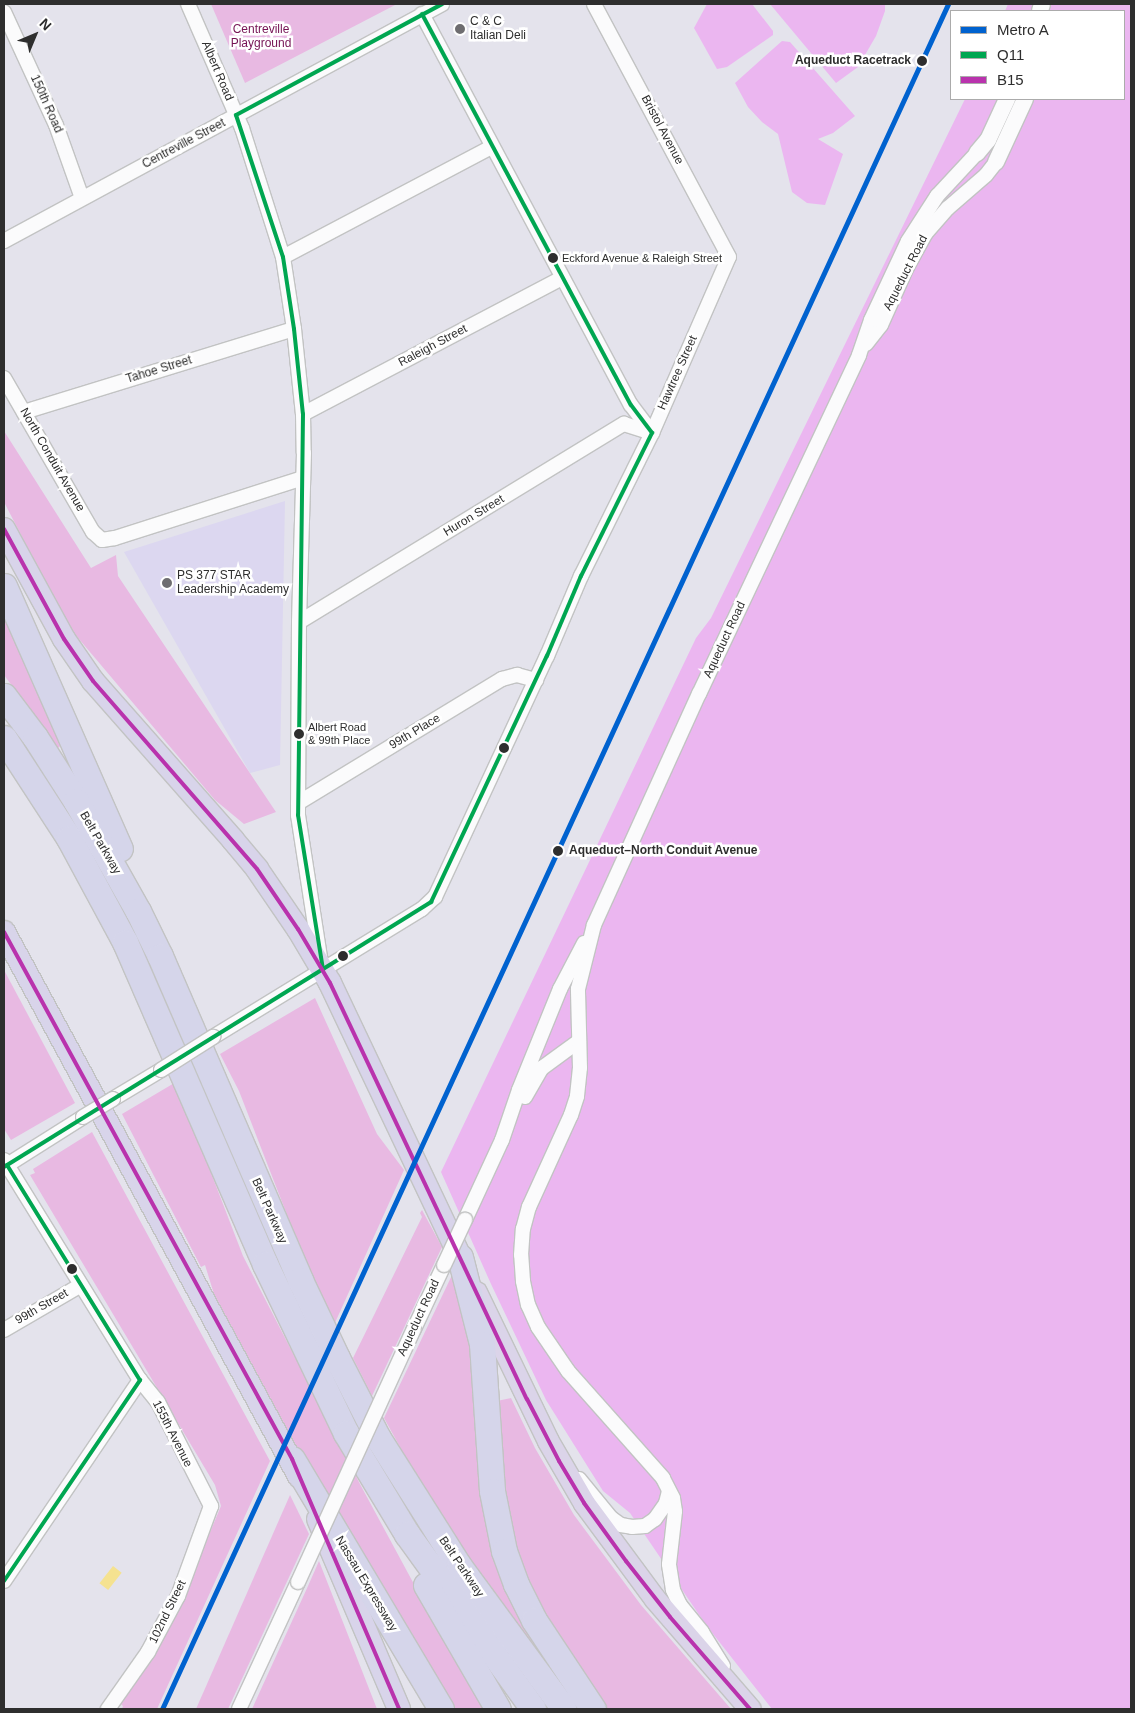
<!DOCTYPE html>
<html>
<head>
<meta charset="utf-8">
<style>
  body { margin:0 }
  #map { position:relative; width:1135px; height:1713px; overflow:hidden; background:#e4e3ec; font-family:Helvetica,sans-serif }
  div>[style] { position:absolute }
  [style*='--x'] { left:calc(var(--x)*1px); top:calc(var(--y)*1px); width:calc(var(--w)*1px); rotate:calc(var(--a)*1deg) }
  .education>* { inset:0; background:#dcd7f0 }
  .green>* { inset:0; background:#e8b9e2 }
  .pitch>* { inset:0; background:#ebb6f0 }
  .water>* { inset:0; background:#f5e290; transform-origin:0 0 }
  .roads { filter:drop-shadow(1px 0 #c2c3c3) drop-shadow(-1px 0 #c2c3c3) drop-shadow(0 1px #c2c3c3) drop-shadow(0 -1px #c2c3c3) }
  .minor>* { height:14px; margin:-7px; padding:0 7px; transform-origin:7px; border-radius:7px; background:#fbfbfc }
  .tertiary>* { height:16px; margin:-8px; padding:0 8px; transform-origin:8px; border-radius:8px; background:#fbfbfc }
  .primary>* { height:21px; margin:-10.5px; padding:0 10.5px; transform-origin:10.5px; border-radius:10.5px; background:#dbd4e9 }
  .trunk>* { height:22px; margin:-11px; padding:0 11px; transform-origin:11px; border-radius:11px; background:#d8d4ea }
  .motorway>* { height:25px; margin:-12.5px; padding:0 12.5px; transform-origin:12.5px; border-radius:12.5px; background:#d5d5ea }
  .bridges { filter:drop-shadow(1px 0 #c2c3c3) drop-shadow(-1px 0 #c2c3c3) drop-shadow(0 1px #c2c3c3) drop-shadow(0 -1px #c2c3c3) }
  .minor-bridge>* { height:14px; margin:-7px; padding:0 7px; transform-origin:7px; border-radius:7px; background:#fbfbfc }
  .bus-1>* { height:4px; margin:-2px; padding:0 2px; transform-origin:2px; border-radius:2px; background:#00a651 }
  .bus-2>* { height:4px; margin:-2px; padding:0 2px; transform-origin:2px; border-radius:2px; background:#b933ad }
  .metro-1>* { height:5px; margin:-2.5px; padding:0 2.5px; transform-origin:2.5px; border-radius:2.5px; background:#0062cf }
  .dots>* { width:14px; height:14px; translate:-50% -50%; box-sizing:border-box; border:2px solid #fff; border-radius:50% }
  span { translate:-50% -50%; white-space:nowrap; text-align:center; line-height:1.15; -webkit-text-stroke:5px #fff; paint-order:stroke }
  .bus-label { font-size:11px; color:#2e2e2e }
  .left { translate:0 -50%; text-align:left }
  .poi-label { font-size:12px; color:#2e2e2e }
  .park-label { font-size:12px; color:#751354 }
  .stop-label { font-size:12px; color:#2e2e2e; font-weight:700 }
  .right { translate:-100% -50%; text-align:right }
  .street-label { font-size:12px; color:#2e2e2e }
  .frame { position:absolute; inset:0; border:5px solid #2e2e2e; pointer-events:none }
  .legend { position:absolute; left:950px; top:10px; width:175px; height:90px; box-sizing:border-box; background:#fff; border:1px solid #ababab; margin:0; padding:6px 9px; list-style:none; font-size:15px; color:#2e2e2e }
  .legend li { display:flex; align-items:center; gap:10px; height:25px }
  .legend b { width:25px; border:1px solid #ababab }
  .north { position:absolute; left:10px; top:10px; width:50px; height:50px; -webkit-text-stroke:4px #fff; paint-order:stroke; rotate:45deg; font-size:14px; font-weight:700; line-height:20px; text-align:center; color:#2e2e2e }
  .north::after { content:''; display:block; margin:auto; width:18px; height:22px; background:#2e2e2e; clip-path:polygon(50% 0,100% 100%,50% 72%,0 100%) }
</style>
</head>
<body>
<div id="map">
  <div class="education">
    <i style="clip-path:polygon(285px 501px,280px 765px,250px 773px,124px 552px)"></i>
  </div>
  <div class="green">
    <i style="clip-path:polygon(211px 4px,397px 4px,245px 83px)"></i>
    <i style="clip-path:polygon(4px 431px,91px 568px,116px 555px,118px 576px,276px 812px,244px 824px,215px 800px,68px 626px,4px 502px)"></i>
    <i style="clip-path:polygon(4px 604px,65px 742px,58px 748px,4px 675px)"></i>
    <i style="clip-path:polygon(4px 970px,75px 1103px,11px 1140px,4px 1129px)"></i>
    <i style="clip-path:polygon(315px 998px,377px 1134px,404px 1170px,334px 1325px,310px 1274px,239px 1091px,220px 1054px)"></i>
    <i style="clip-path:polygon(176px 1082px,243px 1256px,361px 1486px,422px 1599px,486px 1709px,452px 1709px,317px 1484px,214px 1294px,205px 1265px,201px 1267px,122px 1114px)"></i>
    <i style="clip-path:polygon(92px 1132px,270px 1461px,157px 1709px,122px 1709px,123px 1706px,120px 1703px,180px 1604px,221px 1506px,215px 1485px,30px 1175px,35px 1173px,33px 1169px)"></i>
    <i style="clip-path:polygon(422px 1210px,442px 1247px,372px 1396px,353px 1358px,422px 1217px,420px 1213px)"></i>
    <i style="clip-path:polygon(453px 1273px,471px 1324px,482px 1443px,544px 1648px,543px 1659px,491px 1592px,399px 1454px,400px 1447px,384px 1418px)"></i>
    <i style="clip-path:polygon(511px 1398px,535px 1448px,574px 1515px,641px 1605px,731px 1709px,598px 1709px,512px 1558px,492px 1402px)"></i>
    <i style="clip-path:polygon(290px 1495px,309px 1534px,228px 1709px,196px 1709px)"></i>
    <i style="clip-path:polygon(319px 1561px,377px 1709px,252px 1709px,308px 1586px)"></i>
  </div>
  <div class="pitch">
    <i style="clip-path:polygon(707px 4px,752px 4px,773px 31px,773px 35px,727px 67px,717px 69px,694px 28px)"></i>
    <i style="clip-path:polygon(770px 4px,885px 4px,885px 11px,876px 36px,858px 67px,836px 83px)"></i>
    <i style="clip-path:polygon(1008px 4px,1131px 4px,1131px 1709px,772px 1709px,706px 1625px,630px 1513px,603px 1491px,546px 1400px,491px 1284px,441px 1172px,696px 638px,711px 618px,965px 99px,1124px 99px,1124px 11px,1005px 11px)"></i>
    <i style="clip-path:polygon(782px 41px,790px 42px,855px 116px,833px 133px,818px 139px,843px 154px,825px 205px,807px 203px,792px 192px,778px 134px,762px 122px,748px 107px,735px 83px)"></i>
  </div>
  <div class="water">
    <i style="left:113px;top:1566px;width:11px;height:22px;rotate:38deg"></i>
  </div>
  <div class="roads">
    <div class="minor">
      <i style="--x:188;--y:4;--w:135;--a:66.5"></i>
      <i style="--x:242;--y:128;--w:135;--a:72.4"></i>
      <i style="--x:283;--y:257;--w:73;--a:81.3"></i>
      <i style="--x:294;--y:329;--w:85;--a:84"></i>
      <i style="--x:303;--y:414;--w:39;--a:89"></i>
      <i style="--x:304;--y:453;--w:169;--a:91.7"></i>
      <i style="--x:299;--y:622;--w:193;--a:90.3"></i>
      <i style="--x:298;--y:815;--w:144;--a:81.2"></i>
      <i style="--x:4;--y:12;--w:124;--a:65.3"></i>
      <i style="--x:56;--y:125;--w:77;--a:70.4"></i>
      <i style="--x:422;--y:14;--w:443;--a:61.9"></i>
      <i style="--x:631;--y:405;--w:35;--a:53"></i>
      <i style="--x:4;--y:241;--w:498;--a:-28.4"></i>
      <i style="--x:283;--y:257;--w:236;--a:-27.8"></i>
      <i style="--x:866;--y:344;--w:24;--a:-52"></i>
      <i style="--x:881;--y:325;--w:64;--a:-65.9"></i>
      <i style="--x:907;--y:267;--w:39;--a:-61"></i>
      <i style="--x:926;--y:233;--w:33;--a:-49"></i>
      <i style="--x:948;--y:208;--w:50;--a:-41"></i>
      <i style="--x:986;--y:175;--w:16;--a:-52"></i>
      <i style="--x:4;--y:378;--w:178;--a:60"></i>
      <i style="--x:93;--y:532;--w:12;--a:42"></i>
      <i style="--x:102;--y:540;--w:13;--a:-9"></i>
      <i style="--x:115;--y:538;--w:197;--a:-17.7"></i>
      <i style="--x:24;--y:412;--w:282;--a:-17.1"></i>
      <i style="--x:303;--y:414;--w:293;--a:-27.7"></i>
      <i style="--x:299;--y:622;--w:381;--a:-31.4"></i>
      <i style="--x:624;--y:424;--w:29;--a:18"></i>
      <i style="--x:298;--y:803;--w:239;--a:-31.3"></i>
      <i style="--x:502;--y:679;--w:16;--a:-15"></i>
      <i style="--x:517;--y:675;--w:20;--a:15"></i>
      <i style="--x:213;--y:1037;--w:245;--a:-31.5"></i>
      <i style="--x:422;--y:909;--w:18;--a:-43"></i>
      <i style="--x:435;--y:897;--w:266;--a:-65.1"></i>
      <i style="--x:547;--y:656;--w:87;--a:-67"></i>
      <i style="--x:581;--y:576;--w:160;--a:-63.6"></i>
      <i style="--x:652;--y:433;--w:192;--a:-66.4"></i>
      <i style="--x:729;--y:257;--w:287;--a:-118.1"></i>
      <i style="--x:525;--y:1097;--w:34;--a:-60"></i>
      <i style="--x:542;--y:1068;--w:46;--a:-36.1"></i>
      <i style="--x:113;--y:1099;--w:56;--a:-31.1"></i>
      <i style="--x:4;--y:1160;--w:259;--a:58.3"></i>
      <i style="--x:140;--y:1380;--w:28;--a:51"></i>
      <i style="--x:158;--y:1402;--w:117;--a:63"></i>
      <i style="--x:211;--y:1506;--w:96;--a:110.1"></i>
      <i style="--x:178;--y:1596;--w:64;--a:118.2"></i>
      <i style="--x:148;--y:1652;--w:70;--a:125.1"></i>
      <i style="--x:4;--y:1167;--w:93;--a:-32.3"></i>
      <i style="--x:465;--y:1220;--w:88;--a:-65.2"></i>
      <i style="--x:502;--y:1140;--w:53;--a:-71.2"></i>
      <i style="--x:519;--y:1090;--w:109;--a:-67.9"></i>
      <i style="--x:560;--y:989;--w:52;--a:-62.4"></i>
      <i style="--x:414;--y:1329;--w:71;--a:-64.9"></i>
      <i style="--x:4;--y:1330;--w:89;--a:-30.3"></i>
      <i style="--x:579;--y:1479;--w:50;--a:50.6"></i>
      <i style="--x:611;--y:1518;--w:12;--a:35"></i>
      <i style="--x:621;--y:1525;--w:11;--a:10"></i>
      <i style="--x:632;--y:1527;--w:13;--a:-4"></i>
      <i style="--x:645;--y:1526;--w:12;--a:-35"></i>
      <i style="--x:655;--y:1519;--w:19;--a:-55"></i>
      <i style="--x:666;--y:1503;--w:12;--a:-76"></i>
      <i style="--x:4;--y:1581;--w:243;--a:-55.9"></i>
      <i style="--x:723;--y:1666;--w:40;--a:-122"></i>
      <i style="--x:702;--y:1632;--w:35;--a:-129"></i>
      <i style="--x:680;--y:1605;--w:17;--a:-115"></i>
      <i style="--x:673;--y:1590;--w:26;--a:-99"></i>
      <i style="--x:669;--y:1564;--w:53;--a:-83.5"></i>
      <i style="--x:675;--y:1511;--w:13;--a:-99"></i>
      <i style="--x:673;--y:1498;--w:22;--a:-117"></i>
      <i style="--x:663;--y:1478;--w:143;--a:-131.6"></i>
      <i style="--x:568;--y:1371;--w:53;--a:-124.3"></i>
      <i style="--x:538;--y:1327;--w:24;--a:-114"></i>
      <i style="--x:528;--y:1305;--w:25;--a:-102"></i>
      <i style="--x:523;--y:1281;--w:26;--a:-94"></i>
      <i style="--x:521;--y:1255;--w:26;--a:-86"></i>
      <i style="--x:523;--y:1229;--w:23;--a:-75"></i>
      <i style="--x:529;--y:1207;--w:101;--a:-65.5"></i>
      <i style="--x:571;--y:1115;--w:20;--a:-72"></i>
      <i style="--x:577;--y:1096;--w:28;--a:-84"></i>
      <i style="--x:580;--y:1068;--w:79;--a:-91.5"></i>
      <i style="--x:578;--y:989;--w:66;--a:-76"></i>
      <i style="--x:594;--y:925;--w:254;--a:-65.6"></i>
      <i style="--x:699;--y:694;--w:375;--a:-64.7"></i>
      <i style="--x:859;--y:355;--w:37;--a:-71"></i>
      <i style="--x:871;--y:320;--w:87;--a:-64.9"></i>
      <i style="--x:908;--y:241;--w:54;--a:-57.2"></i>
      <i style="--x:937;--y:196;--w:59;--a:-47.1"></i>
      <i style="--x:239;--y:1709;--w:140;--a:-65.1"></i>
    </div>
    <div class="tertiary">
      <i style="--x:1040;--y:11;--w:7;--a:-74"></i>
      <i style="--x:977;--y:153;--w:17;--a:-50"></i>
      <i style="--x:988;--y:140;--w:45;--a:-65.1"></i>
      <i style="--x:996;--y:162;--w:69;--a:-65.3"></i>
    </div>
    <div class="primary">
      <i style="--x:476;--y:1292;--w:165;--a:64.2"></i>
      <i style="--x:548;--y:1441;--w:72;--a:59.9"></i>
      <i style="--x:584;--y:1503;--w:119;--a:53.5"></i>
      <i style="--x:655;--y:1599;--w:145;--a:49.2"></i>
    </div>
    <div class="trunk">
      <i style="--x:4;--y:529;--w:125;--a:61.4"></i>
      <i style="--x:64;--y:639;--w:51;--a:55.4"></i>
      <i style="--x:93;--y:681;--w:212;--a:48.6"></i>
      <i style="--x:233;--y:840;--w:38;--a:50"></i>
      <i style="--x:257;--y:869;--w:73;--a:55.7"></i>
      <i style="--x:298;--y:929;--w:63;--a:59.3"></i>
      <i style="--x:330;--y:983;--w:303;--a:64.6"></i>
      <i style="--x:4;--y:932;--w:619;--a:61.53"></i>
      <i style="--x:318;--y:1519;--w:207;--a:66.9"></i>
    </div>
    <div class="motorway">
      <i style="--x:4;--y:586;--w:287;--a:66.2"></i>
      <i style="--x:4;--y:696;--w:51;--a:52.9"></i>
      <i style="--x:35;--y:737;--w:76;--a:57.4"></i>
      <i style="--x:76;--y:801;--w:126;--a:60.6"></i>
      <i style="--x:138;--y:911;--w:50;--a:63.9"></i>
      <i style="--x:160;--y:956;--w:353;--a:66.6"></i>
      <i style="--x:300;--y:1280;--w:86;--a:64.6"></i>
      <i style="--x:337;--y:1358;--w:90;--a:62.9"></i>
      <i style="--x:378;--y:1438;--w:151;--a:57.7"></i>
      <i style="--x:459;--y:1566;--w:177;--a:53.7"></i>
      <i style="--x:4;--y:738;--w:119;--a:57"></i>
      <i style="--x:69;--y:838;--w:118;--a:61.7"></i>
      <i style="--x:125;--y:942;--w:351;--a:66.5"></i>
      <i style="--x:265;--y:1264;--w:187;--a:64.4"></i>
      <i style="--x:346;--y:1433;--w:118;--a:58.9"></i>
      <i style="--x:407;--y:1534;--w:216;--a:54.2"></i>
      <i style="--x:460;--y:1257;--w:90;--a:75.8"></i>
      <i style="--x:482;--y:1344;--w:147;--a:86.1"></i>
      <i style="--x:492;--y:1491;--w:61;--a:78.7"></i>
      <i style="--x:504;--y:1551;--w:35;--a:70"></i>
      <i style="--x:516;--y:1584;--w:40;--a:63.4"></i>
      <i style="--x:534;--y:1620;--w:107;--a:56.5"></i>
      <i style="--x:292;--y:1459;--w:291;--a:59.2"></i>
      <i style="--x:426;--y:1585;--w:143;--a:59.9"></i>
    </div>
  </div>
  <div class="bridges">
    <div class="minor-bridge">
      <i style="--x:161;--y:1070;--w:62;--a:-32.4"></i>
      <i style="--x:83;--y:1117;--w:35;--a:-31"></i>
      <i style="--x:444;--y:1265;--w:50;--a:-65"></i>
      <i style="--x:298;--y:1582;--w:278;--a:-65.4"></i>
    </div>
  </div>
  <div class="bus-1">
    <i style="--x:422;--y:14;--w:443;--a:61.9"></i>
    <i style="--x:631;--y:405;--w:35;--a:53"></i>
    <i style="--x:236;--y:115;--w:150;--a:71.7"></i>
    <i style="--x:283;--y:257;--w:73;--a:81.3"></i>
    <i style="--x:294;--y:329;--w:85;--a:84"></i>
    <i style="--x:303;--y:414;--w:401;--a:90.7"></i>
    <i style="--x:298;--y:815;--w:157;--a:80.8"></i>
    <i style="--x:236;--y:115;--w:234;--a:-28.3"></i>
    <i style="--x:7;--y:1165;--w:253;--a:58.3"></i>
    <i style="--x:4;--y:1167;--w:503;--a:-31.82"></i>
    <i style="--x:431;--y:902;--w:272;--a:-64.8"></i>
    <i style="--x:547;--y:656;--w:87;--a:-67"></i>
    <i style="--x:581;--y:576;--w:160;--a:-63.6"></i>
    <i style="--x:4;--y:1581;--w:243;--a:-55.9"></i>
  </div>
  <div class="bus-2">
    <i style="--x:4;--y:529;--w:125;--a:61.4"></i>
    <i style="--x:64;--y:639;--w:51;--a:55.4"></i>
    <i style="--x:93;--y:681;--w:249;--a:48.9"></i>
    <i style="--x:257;--y:869;--w:73;--a:55.7"></i>
    <i style="--x:298;--y:929;--w:63;--a:59.3"></i>
    <i style="--x:330;--y:983;--w:460;--a:64.7"></i>
    <i style="--x:527;--y:1399;--w:70;--a:62.7"></i>
    <i style="--x:559;--y:1461;--w:49;--a:59.2"></i>
    <i style="--x:584;--y:1503;--w:72;--a:54.1"></i>
    <i style="--x:626;--y:1561;--w:71;--a:51.8"></i>
    <i style="--x:670;--y:1617;--w:122;--a:49"></i>
    <i style="--x:4;--y:932;--w:601;--a:61.34"></i>
    <i style="--x:292;--y:1459;--w:272;--a:66.8"></i>
  </div>
  <div class="metro-1">
    <i style="--x:162;--y:1709;--w:1877;--a:-65.25"></i>
  </div>
  <div class="dots">
    <i style="left:460px;top:29px;background:#6e6d70"></i>
    <i style="left:922px;top:61px;background:#2e2e2e"></i>
    <i style="left:553px;top:258px;background:#2e2e2e"></i>
    <i style="left:167px;top:583px;background:#6e6d70"></i>
    <i style="left:299px;top:734px;background:#2e2e2e"></i>
    <i style="left:504px;top:748px;background:#2e2e2e"></i>
    <i style="left:558px;top:851px;background:#2e2e2e"></i>
    <i style="left:343px;top:956px;background:#2e2e2e"></i>
    <i style="left:72px;top:1269px;background:#2e2e2e"></i>
  </div>
  <div class="bus-label">
    <span class="left" style="left:562px;top:258px">Eckford Avenue &amp; Raleigh Street</span>
    <span class="left" style="left:308px;top:734px">Albert Road<br>&amp; 99th Place</span>
  </div>
  <div class="poi-label">
    <span class="left" style="left:470px;top:29px">C &amp; C<br>Italian Deli</span>
    <span class="left" style="left:177px;top:583px">PS 377 STAR<br>Leadership Academy</span>
  </div>
  <div class="park-label">
    <span style="left:261px;top:37px">Centreville<br>Playground</span>
  </div>
  <div class="stop-label">
    <span class="right" style="left:911px;top:61px">Aqueduct Racetrack</span>
    <span class="left" style="left:569px;top:851px">Aqueduct–North Conduit Avenue</span>
  </div>
  <div class="street-label">
    <span style="left:217px;top:71px;rotate:67deg">Albert Road</span>
    <span style="left:46px;top:104px;rotate:66deg">150th Road</span>
    <span style="left:662px;top:130px;rotate:62deg">Bristol Avenue</span>
    <span style="left:184px;top:144px;rotate:-28deg">Centreville Street</span>
    <span style="left:906px;top:273px;rotate:-63deg">Aqueduct Road</span>
    <span style="left:433px;top:346px;rotate:-28deg">Raleigh Street</span>
    <span style="left:159px;top:370px;rotate:-17deg">Tahoe Street</span>
    <span style="left:678px;top:373px;rotate:-66deg">Hawtree Street</span>
    <span style="left:52px;top:460px;rotate:60deg">North Conduit Avenue</span>
    <span style="left:474px;top:516px;rotate:-31deg">Huron Street</span>
    <span style="left:725px;top:640px;rotate:-65deg">Aqueduct Road</span>
    <span style="left:415px;top:732px;rotate:-31deg">99th Place</span>
    <span style="left:100px;top:843px;rotate:60deg">Belt Parkway</span>
    <span style="left:269px;top:1211px;rotate:66deg">Belt Parkway</span>
    <span style="left:42px;top:1307px;rotate:-30deg">99th Street</span>
    <span style="left:419px;top:1318px;rotate:-65deg">Aqueduct Road</span>
    <span style="left:172px;top:1434px;rotate:63deg">155th Avenue</span>
    <span style="left:461px;top:1567px;rotate:56deg">Belt Parkway</span>
    <span style="left:366px;top:1584px;rotate:59deg">Nassau Expressway</span>
    <span style="left:168px;top:1612px;rotate:-64deg">102nd Street</span>
  </div>
  <div class="frame"></div>
  <ul class="legend">
  <li><b style="height:6px;background:#0062cf"></b>Metro A</li>
  <li><b style="height:6px;background:#00a651"></b>Q11</li>
  <li><b style="height:6px;background:#b933ad"></b>B15</li>
  </ul>
  <div class="north">N</div>
</div>
</body>
</html>
